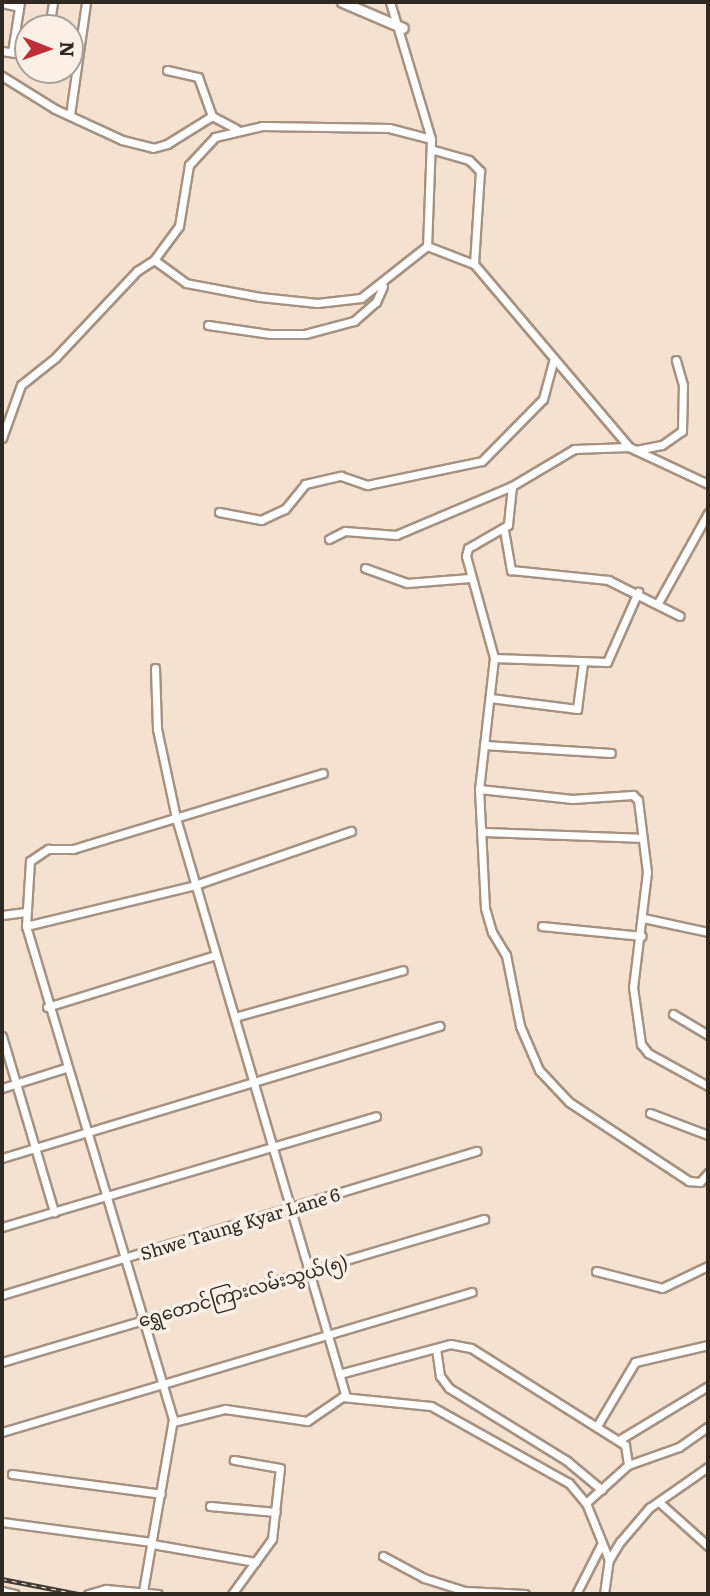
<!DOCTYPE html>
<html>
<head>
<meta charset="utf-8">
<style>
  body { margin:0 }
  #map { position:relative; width:710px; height:1596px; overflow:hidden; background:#f5e1d0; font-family:Literata,"Noto Sans Myanmar",serif }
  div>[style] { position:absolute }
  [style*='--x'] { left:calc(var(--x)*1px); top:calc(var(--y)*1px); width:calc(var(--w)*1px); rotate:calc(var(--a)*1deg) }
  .roads { filter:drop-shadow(2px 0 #a59282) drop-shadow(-2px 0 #a59282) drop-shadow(0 2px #a59282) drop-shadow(0 -2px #a59282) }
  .minor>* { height:7px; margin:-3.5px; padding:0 3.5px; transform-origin:3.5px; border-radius:3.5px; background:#fff }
  .tertiary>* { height:9px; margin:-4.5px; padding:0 4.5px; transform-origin:4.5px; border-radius:4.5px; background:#fff }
  .rail>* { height:4.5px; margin-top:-2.25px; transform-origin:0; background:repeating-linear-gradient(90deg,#fcf0e6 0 5px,#443c34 0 10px); box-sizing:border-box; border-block:2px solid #443c34 }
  span { translate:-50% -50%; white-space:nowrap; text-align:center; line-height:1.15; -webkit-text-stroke:7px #fcf0e6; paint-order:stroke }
  .street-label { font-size:18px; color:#302922 }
  .frame { position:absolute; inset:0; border:4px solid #302922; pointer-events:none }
  .north { position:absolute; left:14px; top:14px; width:70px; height:70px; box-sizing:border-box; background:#fcf0e6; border:2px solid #aaa098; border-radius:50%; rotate:91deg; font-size:19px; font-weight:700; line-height:28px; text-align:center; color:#302922 }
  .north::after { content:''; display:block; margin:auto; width:24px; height:32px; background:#be2e3a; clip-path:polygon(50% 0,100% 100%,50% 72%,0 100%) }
</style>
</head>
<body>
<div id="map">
  <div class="roads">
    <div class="minor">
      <i style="--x:390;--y:2;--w:143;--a:73.3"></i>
      <i style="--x:2;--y:3;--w:17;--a:13"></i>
      <i style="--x:49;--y:28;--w:26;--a:-81"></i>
      <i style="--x:2;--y:51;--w:26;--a:9"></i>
      <i style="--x:12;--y:52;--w:51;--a:-80.9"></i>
      <i style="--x:167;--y:70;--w:32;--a:13"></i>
      <i style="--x:198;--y:77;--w:41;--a:70.3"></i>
      <i style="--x:212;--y:116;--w:27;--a:28"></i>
      <i style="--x:2;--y:76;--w:62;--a:31.9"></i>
      <i style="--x:55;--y:109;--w:74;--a:24.8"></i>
      <i style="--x:122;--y:140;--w:32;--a:14"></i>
      <i style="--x:153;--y:148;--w:15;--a:-16"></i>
      <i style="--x:167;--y:144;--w:53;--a:-31.9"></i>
      <i style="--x:70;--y:115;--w:114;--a:-81.9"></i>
      <i style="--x:434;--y:150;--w:36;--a:16"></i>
      <i style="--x:469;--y:160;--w:16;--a:45"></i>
      <i style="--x:480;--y:171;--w:93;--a:93.7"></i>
      <i style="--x:427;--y:246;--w:50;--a:21"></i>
      <i style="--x:474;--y:264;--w:240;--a:49.7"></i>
      <i style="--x:629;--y:447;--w:87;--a:25.1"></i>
      <i style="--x:208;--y:325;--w:63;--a:8.3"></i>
      <i style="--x:270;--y:334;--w:35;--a:0"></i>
      <i style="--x:305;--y:334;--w:51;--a:-14.9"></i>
      <i style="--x:354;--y:321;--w:29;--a:-41"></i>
      <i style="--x:376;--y:302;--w:17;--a:-66"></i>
      <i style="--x:2;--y:438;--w:56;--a:-70.3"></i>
      <i style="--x:21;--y:385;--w:43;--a:-38.5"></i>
      <i style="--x:55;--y:358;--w:120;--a:-46.7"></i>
      <i style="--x:137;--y:271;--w:20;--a:-33"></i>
      <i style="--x:154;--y:260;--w:42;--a:-53.7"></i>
      <i style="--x:179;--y:226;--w:62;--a:-80.7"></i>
      <i style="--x:189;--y:165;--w:38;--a:-47"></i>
      <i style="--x:215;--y:137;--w:48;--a:-13.2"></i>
      <i style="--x:262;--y:126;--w:127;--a:0.9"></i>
      <i style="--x:389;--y:128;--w:43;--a:14.7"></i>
      <i style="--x:431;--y:139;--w:107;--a:92.1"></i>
      <i style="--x:427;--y:246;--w:84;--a:141.8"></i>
      <i style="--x:361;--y:298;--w:44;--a:173.5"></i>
      <i style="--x:317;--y:303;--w:57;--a:-174"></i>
      <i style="--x:260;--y:297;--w:75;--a:-169.3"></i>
      <i style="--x:186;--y:283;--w:39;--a:-144"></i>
      <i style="--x:636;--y:450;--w:26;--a:-11"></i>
      <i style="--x:662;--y:445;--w:24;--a:-35"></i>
      <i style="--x:682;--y:431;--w:46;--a:-88.8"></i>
      <i style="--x:683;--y:385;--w:26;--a:-106"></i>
      <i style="--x:512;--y:486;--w:39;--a:96"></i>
      <i style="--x:508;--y:525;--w:46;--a:150.1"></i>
      <i style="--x:468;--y:548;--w:8;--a:104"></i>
      <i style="--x:466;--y:556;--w:106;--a:74.6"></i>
      <i style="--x:494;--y:658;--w:132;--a:96.5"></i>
      <i style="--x:479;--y:789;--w:119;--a:87.1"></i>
      <i style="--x:485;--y:908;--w:25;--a:74"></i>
      <i style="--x:492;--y:932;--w:27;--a:59"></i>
      <i style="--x:506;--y:955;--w:72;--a:78.8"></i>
      <i style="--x:520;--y:1026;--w:48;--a:66.6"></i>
      <i style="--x:539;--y:1070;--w:44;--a:46.8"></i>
      <i style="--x:569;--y:1102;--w:144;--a:33.4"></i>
      <i style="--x:689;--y:1181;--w:11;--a:5"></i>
      <i style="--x:700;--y:1182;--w:12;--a:-48"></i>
      <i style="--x:219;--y:512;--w:43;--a:10.8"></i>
      <i style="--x:261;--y:520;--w:26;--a:-25"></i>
      <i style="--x:285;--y:509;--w:32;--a:-51"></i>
      <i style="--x:305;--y:484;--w:37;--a:-13"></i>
      <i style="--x:341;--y:476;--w:28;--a:19"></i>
      <i style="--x:367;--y:485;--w:117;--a:-11.8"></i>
      <i style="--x:482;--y:461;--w:87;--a:-45.5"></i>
      <i style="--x:543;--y:399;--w:42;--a:-75"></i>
      <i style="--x:504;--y:530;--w:41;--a:80.1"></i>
      <i style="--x:511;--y:570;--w:98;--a:5.9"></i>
      <i style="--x:608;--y:580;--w:80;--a:26.6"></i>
      <i style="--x:329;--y:539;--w:18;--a:-27"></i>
      <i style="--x:345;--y:531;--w:51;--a:4.5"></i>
      <i style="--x:396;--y:535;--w:126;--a:-22.9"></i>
      <i style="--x:512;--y:486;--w:72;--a:-30.8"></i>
      <i style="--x:574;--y:449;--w:55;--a:-2.1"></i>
      <i style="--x:365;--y:568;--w:45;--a:19.7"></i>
      <i style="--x:407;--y:583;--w:63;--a:-4.5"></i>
      <i style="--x:658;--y:603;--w:103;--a:-60.9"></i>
      <i style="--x:494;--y:658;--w:113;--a:2"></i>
      <i style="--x:607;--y:662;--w:77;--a:-66.1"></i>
      <i style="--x:155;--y:668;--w:61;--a:88.1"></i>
      <i style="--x:157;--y:729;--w:91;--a:77.9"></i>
      <i style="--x:176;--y:818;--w:603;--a:73.64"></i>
      <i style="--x:490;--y:698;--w:88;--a:7.2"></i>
      <i style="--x:577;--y:709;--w:46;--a:-82.6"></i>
      <i style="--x:484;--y:745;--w:127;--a:3.6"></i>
      <i style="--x:479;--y:789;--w:94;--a:6.1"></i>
      <i style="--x:572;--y:799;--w:61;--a:-3.8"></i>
      <i style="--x:633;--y:795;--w:7;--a:45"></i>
      <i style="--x:638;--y:800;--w:73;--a:82.9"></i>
      <i style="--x:647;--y:872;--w:116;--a:96.9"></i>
      <i style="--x:633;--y:987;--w:58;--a:82"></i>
      <i style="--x:641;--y:1044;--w:11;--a:52"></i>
      <i style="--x:648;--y:1053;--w:68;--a:28.8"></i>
      <i style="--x:481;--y:832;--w:161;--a:2.1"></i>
      <i style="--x:2;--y:915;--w:24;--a:-7"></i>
      <i style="--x:643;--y:918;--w:66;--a:12.2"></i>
      <i style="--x:26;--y:926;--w:174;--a:-13.6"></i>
      <i style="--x:195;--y:885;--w:165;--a:-19.1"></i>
      <i style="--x:542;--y:926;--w:100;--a:5.7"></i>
      <i style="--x:47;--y:1007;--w:177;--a:-17.1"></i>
      <i style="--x:673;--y:1014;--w:41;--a:31"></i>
      <i style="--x:235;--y:1017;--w:174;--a:-15.6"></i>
      <i style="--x:2;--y:1036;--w:184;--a:73.5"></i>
      <i style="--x:2;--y:1088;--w:67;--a:-17.4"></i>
      <i style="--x:650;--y:1113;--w:62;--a:20.8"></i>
      <i style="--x:2;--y:1158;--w:457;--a:-16.8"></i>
      <i style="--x:2;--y:1227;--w:390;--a:-16.5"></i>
      <i style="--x:596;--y:1271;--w:68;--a:14.4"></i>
      <i style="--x:662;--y:1288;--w:51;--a:-25.6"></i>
      <i style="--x:2;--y:1295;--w:496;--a:-16.9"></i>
      <i style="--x:436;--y:1348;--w:28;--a:82"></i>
      <i style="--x:440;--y:1376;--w:15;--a:53"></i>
      <i style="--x:449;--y:1388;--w:139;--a:31.7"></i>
      <i style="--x:567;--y:1461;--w:45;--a:39.6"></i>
      <i style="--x:2;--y:1362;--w:503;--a:-16.52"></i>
      <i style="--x:339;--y:1374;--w:115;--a:-15.1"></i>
      <i style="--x:450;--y:1344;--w:21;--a:11"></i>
      <i style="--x:471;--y:1348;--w:182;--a:32.2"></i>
      <i style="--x:625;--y:1445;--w:20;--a:81"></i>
      <i style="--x:628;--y:1465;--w:57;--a:137.9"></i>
      <i style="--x:173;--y:1422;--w:54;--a:-14"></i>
      <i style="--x:225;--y:1409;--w:83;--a:8.3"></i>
      <i style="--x:307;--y:1421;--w:42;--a:-34.4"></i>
      <i style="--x:342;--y:1397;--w:89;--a:5.8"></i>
      <i style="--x:431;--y:1406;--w:158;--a:29.2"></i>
      <i style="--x:569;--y:1483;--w:26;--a:50"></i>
      <i style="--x:586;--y:1503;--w:61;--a:68"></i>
      <i style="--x:597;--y:1426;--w:74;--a:-59.3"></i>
      <i style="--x:635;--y:1362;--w:75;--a:-13.1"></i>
      <i style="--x:2;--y:1432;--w:490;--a:-16.6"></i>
      <i style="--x:619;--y:1440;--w:104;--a:-31.2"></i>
      <i style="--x:628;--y:1465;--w:54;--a:-19.4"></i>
      <i style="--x:679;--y:1447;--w:35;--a:-35"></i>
      <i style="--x:12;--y:1474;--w:150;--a:7.6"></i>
      <i style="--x:659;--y:1502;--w:66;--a:41.9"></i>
      <i style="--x:210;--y:1506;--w:66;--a:5.2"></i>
      <i style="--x:2;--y:1522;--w:151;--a:7.6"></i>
      <i style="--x:152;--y:1544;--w:105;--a:9.9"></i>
      <i style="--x:383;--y:1556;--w:47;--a:28.2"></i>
      <i style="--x:424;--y:1578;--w:43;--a:17.6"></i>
      <i style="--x:465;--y:1591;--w:60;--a:2.9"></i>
      <i style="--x:2;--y:1591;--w:13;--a:13"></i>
      <i style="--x:143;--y:1591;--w:175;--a:-80.1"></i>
      <i style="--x:173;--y:1419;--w:514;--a:-106.6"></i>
      <i style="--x:26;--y:926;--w:65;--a:-86.5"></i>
      <i style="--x:30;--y:861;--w:22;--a:-34"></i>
      <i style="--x:48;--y:849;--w:25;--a:0"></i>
      <i style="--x:73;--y:849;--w:261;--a:-16.9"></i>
      <i style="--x:88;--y:1594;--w:19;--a:-16"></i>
      <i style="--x:106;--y:1589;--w:52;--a:5.5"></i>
      <i style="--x:232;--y:1594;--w:68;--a:-54"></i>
      <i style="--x:272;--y:1539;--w:71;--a:-83.6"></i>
      <i style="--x:280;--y:1468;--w:47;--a:-170.1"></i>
      <i style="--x:576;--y:1594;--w:57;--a:-63"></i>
      <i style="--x:604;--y:1594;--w:34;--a:-82"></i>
      <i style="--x:609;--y:1560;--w:21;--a:-59"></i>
      <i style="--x:620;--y:1542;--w:45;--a:-49.5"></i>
      <i style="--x:649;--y:1508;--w:72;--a:-34.8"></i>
    </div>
    <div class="tertiary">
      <i style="--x:342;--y:2;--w:66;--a:23.1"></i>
    </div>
  </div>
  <div class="rail">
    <i style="--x:2;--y:1579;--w:78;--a:11"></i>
  </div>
  <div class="street-label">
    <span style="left:240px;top:1224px;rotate:-17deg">Shwe Taung Kyar Lane 6</span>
    <span style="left:243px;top:1291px;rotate:-16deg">ရွှေတောင်ကြားလမ်းသွယ်(၅)</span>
  </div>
  <div class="frame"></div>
  <div class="north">N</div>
</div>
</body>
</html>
